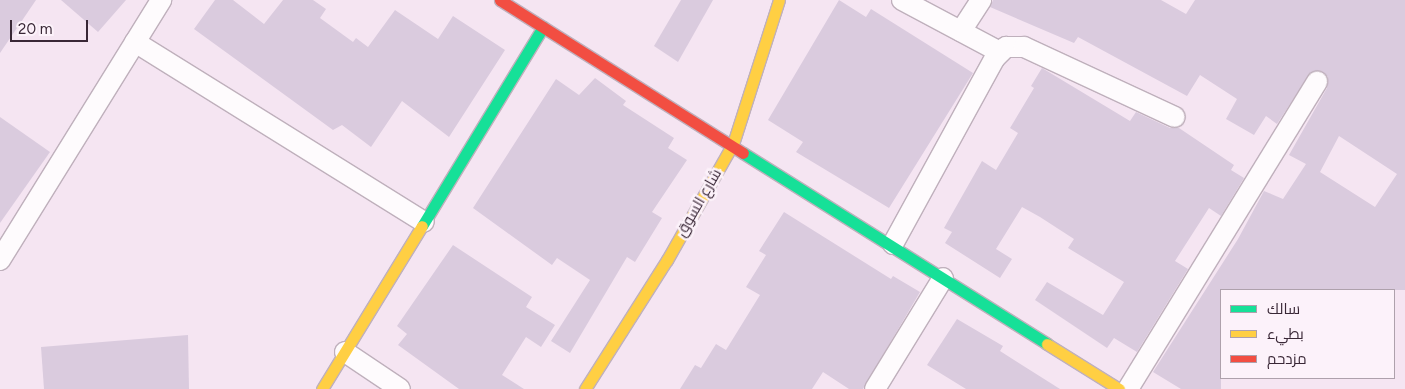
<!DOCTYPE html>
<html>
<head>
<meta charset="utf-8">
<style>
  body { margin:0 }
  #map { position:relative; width:1405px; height:389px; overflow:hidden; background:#f5e5f2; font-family:Figtree,Cairo,sans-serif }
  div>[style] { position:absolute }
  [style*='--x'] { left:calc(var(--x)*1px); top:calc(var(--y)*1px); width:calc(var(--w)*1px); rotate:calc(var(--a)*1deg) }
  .building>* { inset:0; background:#dacbde }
  .roads { filter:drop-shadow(1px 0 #bfb0bc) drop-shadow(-1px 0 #bfb0bc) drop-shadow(0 1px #bfb0bc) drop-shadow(0 -1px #bfb0bc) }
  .street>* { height:20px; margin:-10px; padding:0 10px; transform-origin:10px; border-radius:10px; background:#fefbfd }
  .fast>* { height:11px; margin:-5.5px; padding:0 5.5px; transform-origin:5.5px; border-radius:5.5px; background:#16e098 }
  .slow>* { height:11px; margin:-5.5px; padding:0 5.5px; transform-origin:5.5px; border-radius:5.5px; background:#ffcf43 }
  .jam>* { height:11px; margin:-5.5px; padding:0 5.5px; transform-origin:5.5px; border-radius:5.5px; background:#f24e42 }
  span { translate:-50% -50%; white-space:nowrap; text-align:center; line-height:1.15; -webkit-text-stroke:5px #fcf2fa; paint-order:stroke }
  .street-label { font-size:15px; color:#392736 }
  .legend { position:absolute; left:1220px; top:289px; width:175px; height:90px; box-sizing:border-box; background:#fcf2fa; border:1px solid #aea1ac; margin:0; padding:6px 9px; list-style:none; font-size:15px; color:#392736 }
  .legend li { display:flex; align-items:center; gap:10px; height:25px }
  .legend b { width:25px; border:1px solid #aea1ac }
  .scale { position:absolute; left:10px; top:20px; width:78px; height:22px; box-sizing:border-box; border:2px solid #392736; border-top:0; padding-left:6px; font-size:15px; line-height:18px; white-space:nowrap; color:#392736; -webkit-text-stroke:4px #fcf2fa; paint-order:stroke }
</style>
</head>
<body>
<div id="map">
  <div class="building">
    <i style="clip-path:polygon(0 0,36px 0,0 53px)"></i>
    <i style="clip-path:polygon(61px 0,126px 0,98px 32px)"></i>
    <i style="clip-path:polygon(215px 0,233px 0,264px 24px,283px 0,313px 0,326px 9px,320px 18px,353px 42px,356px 38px,368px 47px,395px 10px,438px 39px,453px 16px,505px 50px,449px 137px,402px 101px,371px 147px,342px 125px,333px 130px,194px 29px)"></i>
    <i style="clip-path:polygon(681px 0,713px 0,678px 62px,654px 46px)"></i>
    <i style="clip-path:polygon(839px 0,866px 17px,871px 9px,973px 73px,889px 208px,796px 152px,803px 142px,768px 120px)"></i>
    <i style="clip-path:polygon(evenodd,993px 0,1161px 0,1186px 14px,1195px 0,1405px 0,1405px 290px,1221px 290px,1221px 389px,1181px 389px,1153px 372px,1238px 239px,1264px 191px,1283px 199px,1306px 164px,1289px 155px,1327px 88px,1328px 77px,1323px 72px,1311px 72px,1277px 124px,1266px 116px,1254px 135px,1226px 119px,1237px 99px,1200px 75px,1187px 96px,1078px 37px,1074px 43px,990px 7px,993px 0,1339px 136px,1397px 174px,1375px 207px,1320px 172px,1339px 136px)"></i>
    <i style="clip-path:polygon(1042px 68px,1130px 121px,1136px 112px,1170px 128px,1179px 128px,1234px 165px,1231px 170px,1244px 178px,1221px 216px,1209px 208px,1175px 261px,1188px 269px,1137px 352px,1114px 338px,1107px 348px,1035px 300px,1047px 282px,1103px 315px,1124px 282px,1068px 248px,1074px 239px,1040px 217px,1022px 207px,996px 249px,1012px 259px,1000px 278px,945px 243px,952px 232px,944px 228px,982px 161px,996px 170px,1018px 133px,1010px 128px,1034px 88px,1031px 86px)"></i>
    <i style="clip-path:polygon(595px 78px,626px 101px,623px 105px,674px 138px,668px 148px,687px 160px,652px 212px,662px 218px,635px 262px,627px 257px,570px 353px,551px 341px,590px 280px,557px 258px,552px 265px,473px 208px,556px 79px,579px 95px)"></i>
    <i style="clip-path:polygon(0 117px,50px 152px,0 223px)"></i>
    <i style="clip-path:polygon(784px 212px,891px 279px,893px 276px,920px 292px,863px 389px,849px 389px,823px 372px,812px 389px,680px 389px,695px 365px,701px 368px,716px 344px,726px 350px,760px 295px,746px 287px,766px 255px,759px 251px)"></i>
    <i style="clip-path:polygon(453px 245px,532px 297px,526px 307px,555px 325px,541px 347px,526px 337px,502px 375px,524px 389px,459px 389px,398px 345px,407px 334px,397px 326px)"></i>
    <i style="clip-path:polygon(957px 319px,1003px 346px,1000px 351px,1060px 389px,966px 389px,927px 365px)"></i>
    <i style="clip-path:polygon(188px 335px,189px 389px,44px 389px,41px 347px)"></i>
  </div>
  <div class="roads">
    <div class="street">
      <i style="--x:902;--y:0;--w:111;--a:28"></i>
      <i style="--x:961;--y:31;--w:37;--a:-57"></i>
      <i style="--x:135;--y:42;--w:340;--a:31.9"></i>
      <i style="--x:893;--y:244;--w:212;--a:-61.3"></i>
      <i style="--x:995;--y:58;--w:16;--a:-45"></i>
      <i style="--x:1006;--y:47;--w:18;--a:0"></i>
      <i style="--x:1024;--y:47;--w:166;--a:24.9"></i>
      <i style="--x:0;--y:260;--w:306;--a:-58.2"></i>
      <i style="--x:345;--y:352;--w:66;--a:33.9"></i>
      <i style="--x:875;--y:389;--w:130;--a:-58.5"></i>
      <i style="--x:1128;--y:389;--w:361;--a:-58.4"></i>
    </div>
    <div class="fast">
      <i style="--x:743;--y:153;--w:359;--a:32.1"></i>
      <i style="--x:422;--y:226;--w:233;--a:-58.7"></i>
    </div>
    <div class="slow">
      <i style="--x:1047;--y:344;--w:85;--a:32"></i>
      <i style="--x:322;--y:389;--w:191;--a:-58.5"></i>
      <i style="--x:585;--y:389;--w:153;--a:-57.6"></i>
      <i style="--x:667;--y:260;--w:133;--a:-60.4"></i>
      <i style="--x:733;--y:144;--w:151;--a:-72.3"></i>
    </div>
    <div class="jam">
      <i style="--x:500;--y:0;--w:287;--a:32.2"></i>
    </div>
  </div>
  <div class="street-label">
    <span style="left:699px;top:203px;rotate:-60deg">شارع السوق</span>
  </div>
  <ul class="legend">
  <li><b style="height:6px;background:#16e098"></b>سالك</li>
  <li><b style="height:6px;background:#ffcf43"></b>بطيء</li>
  <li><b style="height:6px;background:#f24e42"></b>مزدحم</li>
  </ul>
  <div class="scale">20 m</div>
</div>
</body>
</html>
